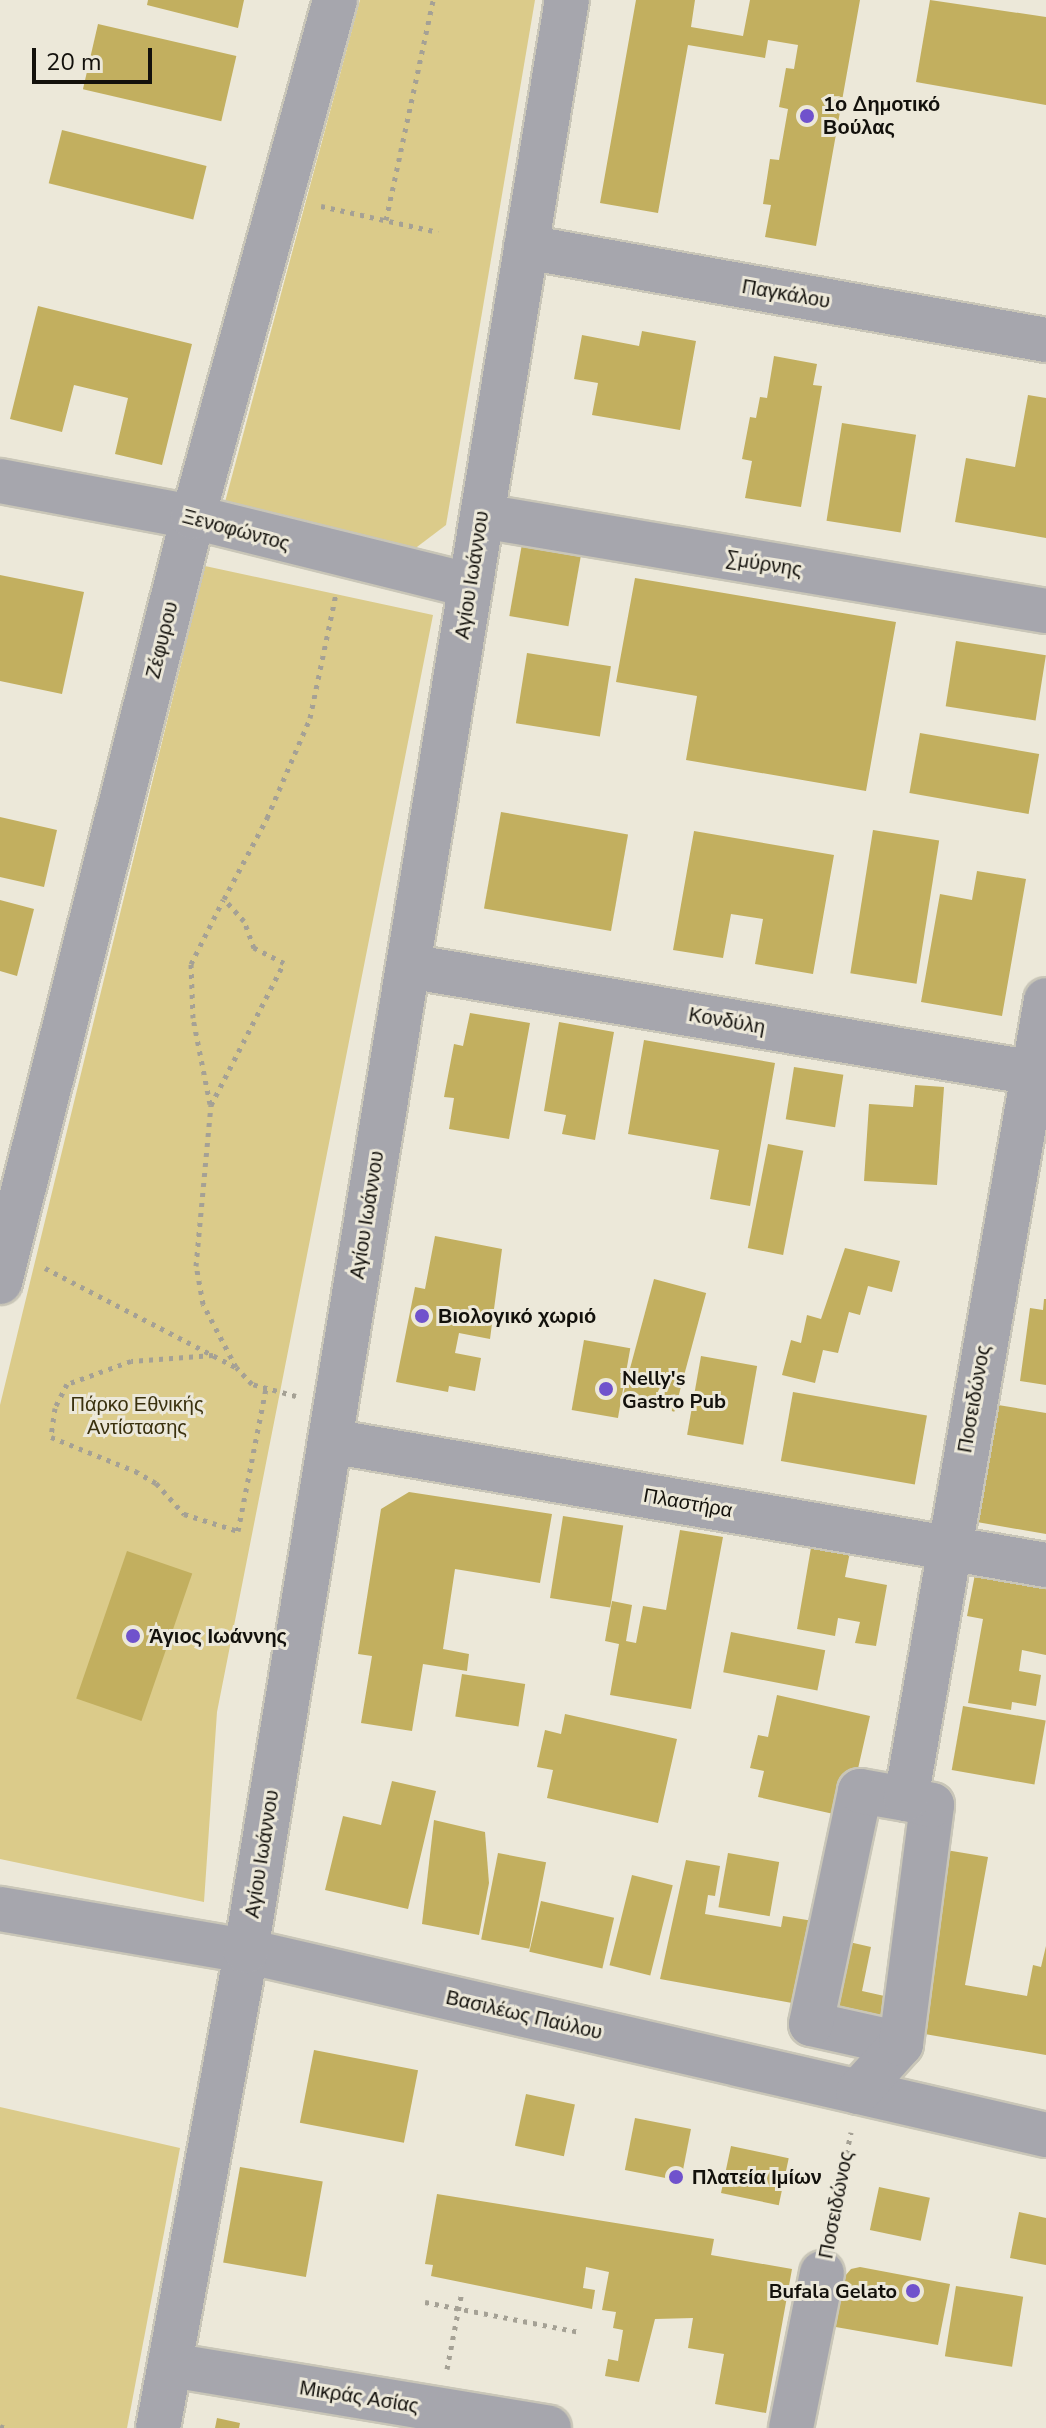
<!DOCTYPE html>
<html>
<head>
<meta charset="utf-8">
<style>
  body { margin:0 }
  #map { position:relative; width:1046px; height:2428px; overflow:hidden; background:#ece8d9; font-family:"Nunito Sans",sans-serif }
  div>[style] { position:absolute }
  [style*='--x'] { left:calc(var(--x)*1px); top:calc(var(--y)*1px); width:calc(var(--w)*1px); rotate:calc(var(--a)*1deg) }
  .green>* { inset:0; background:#dbcb8a }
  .building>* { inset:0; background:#c2af5f; transform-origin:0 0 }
  .path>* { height:5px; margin-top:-2.5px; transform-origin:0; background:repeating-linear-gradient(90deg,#a5a195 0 4px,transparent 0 10px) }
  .roads { filter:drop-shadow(2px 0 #c9c6b8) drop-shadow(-2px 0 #c9c6b8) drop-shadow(0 2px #c9c6b8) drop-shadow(0 -2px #c9c6b8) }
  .minor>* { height:44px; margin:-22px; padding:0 22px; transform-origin:22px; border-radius:22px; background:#a6a6ad }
  .dots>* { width:22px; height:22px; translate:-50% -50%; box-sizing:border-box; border:4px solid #ece8d9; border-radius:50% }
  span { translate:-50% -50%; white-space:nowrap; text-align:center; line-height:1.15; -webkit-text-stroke:6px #ece8d9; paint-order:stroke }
  .poi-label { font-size:20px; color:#13110c; font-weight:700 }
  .left { translate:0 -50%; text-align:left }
  .right { translate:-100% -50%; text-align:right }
  .street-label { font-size:20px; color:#13110c }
  .park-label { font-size:20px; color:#3a310e }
  .scale { position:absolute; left:32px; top:48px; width:120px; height:36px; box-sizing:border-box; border:4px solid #13110c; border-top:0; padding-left:10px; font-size:24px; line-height:28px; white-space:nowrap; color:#13110c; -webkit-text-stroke:6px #ece8d9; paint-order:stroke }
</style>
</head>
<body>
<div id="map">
  <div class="green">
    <i style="clip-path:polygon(360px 0,535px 0,446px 525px,409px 553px,225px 502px)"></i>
    <i style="clip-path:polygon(205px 566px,433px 615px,217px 1712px,204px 1902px,0 1859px,0 1405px)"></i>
    <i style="clip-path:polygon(0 2107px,180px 2148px,127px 2428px,0 2428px)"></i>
  </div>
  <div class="building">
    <i style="clip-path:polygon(148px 0,244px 0,238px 28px,147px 5px)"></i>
    <i style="clip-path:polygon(636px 0,695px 0,691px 27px,743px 36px,750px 0,860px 0,816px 246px,765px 237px,771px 205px,763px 204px,770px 159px,779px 160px,788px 109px,779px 107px,786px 68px,794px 69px,798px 45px,768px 40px,765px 58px,688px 45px,658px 213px,600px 203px)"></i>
    <i style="clip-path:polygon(930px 0,1046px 17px,1046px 105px,916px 82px)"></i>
    <i style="left:98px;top:24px;width:142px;height:67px;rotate:13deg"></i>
    <i style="left:62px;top:130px;width:149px;height:55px;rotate:14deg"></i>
    <i style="clip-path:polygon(38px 306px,192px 344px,162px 465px,115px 454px,128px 398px,74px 385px,62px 432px,10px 419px)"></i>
    <i style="clip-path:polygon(642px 331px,696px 341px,680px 430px,592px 415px,598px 383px,574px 379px,582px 335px,639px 346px)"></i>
    <i style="clip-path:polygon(774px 356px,817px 364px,813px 385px,822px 386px,801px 507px,745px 498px,752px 461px,742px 459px,750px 417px,756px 418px,760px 397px,767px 398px)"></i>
    <i style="clip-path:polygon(1028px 395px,1046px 398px,1046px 538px,955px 522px,966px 458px,1015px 467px)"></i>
    <i style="left:842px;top:423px;width:75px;height:99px;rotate:9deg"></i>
    <i style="left:522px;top:544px;width:60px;height:73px;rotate:10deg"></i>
    <i style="clip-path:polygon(0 575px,84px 592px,62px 694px,0 681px)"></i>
    <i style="clip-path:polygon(635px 578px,896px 622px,866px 791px,686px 760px,697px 696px,616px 682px)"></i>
    <i style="left:956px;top:641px;width:91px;height:66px;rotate:9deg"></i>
    <i style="left:527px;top:653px;width:85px;height:71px;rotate:9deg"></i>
    <i style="left:920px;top:733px;width:121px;height:61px;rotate:10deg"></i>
    <i style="left:501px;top:812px;width:129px;height:98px;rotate:10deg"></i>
    <i style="clip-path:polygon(0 817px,57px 830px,44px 887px,0 877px)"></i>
    <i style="left:873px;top:830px;width:67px;height:145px;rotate:9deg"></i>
    <i style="clip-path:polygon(694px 831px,834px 855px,813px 974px,755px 964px,763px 919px,731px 914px,723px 958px,673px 950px)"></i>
    <i style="clip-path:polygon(977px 871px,1026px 879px,1002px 1016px,921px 1002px,940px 894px,972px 900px)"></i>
    <i style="clip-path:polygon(0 900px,34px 909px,17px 976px,0 971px)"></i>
    <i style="clip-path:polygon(470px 1013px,530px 1023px,509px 1139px,449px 1129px,454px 1098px,444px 1097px,454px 1044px,463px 1046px)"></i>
    <i style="clip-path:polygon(559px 1022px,614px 1032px,595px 1140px,562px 1134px,566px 1115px,544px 1111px)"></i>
    <i style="clip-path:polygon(644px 1040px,775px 1063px,750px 1206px,710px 1199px,719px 1150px,628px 1134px)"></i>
    <i style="left:794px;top:1067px;width:50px;height:53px;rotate:9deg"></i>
    <i style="clip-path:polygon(915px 1085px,944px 1087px,937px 1185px,864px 1181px,869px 1104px,913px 1107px)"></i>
    <i style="left:768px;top:1144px;width:36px;height:106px;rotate:11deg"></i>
    <i style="clip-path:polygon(435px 1236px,502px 1249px,490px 1339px,459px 1333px,455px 1353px,481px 1358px,475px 1391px,449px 1386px,448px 1392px,396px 1382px,415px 1287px,425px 1289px)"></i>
    <i style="clip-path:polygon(845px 1248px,900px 1261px,892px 1292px,868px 1286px,860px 1315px,849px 1312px,838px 1353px,823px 1350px,815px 1383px,782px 1375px,791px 1340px,801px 1343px,807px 1315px,821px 1319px)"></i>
    <i style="left:654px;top:1279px;width:54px;height:123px;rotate:15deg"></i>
    <i style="clip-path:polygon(1044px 1299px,1046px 1299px,1046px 1385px,1020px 1381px,1030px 1308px,1043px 1310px)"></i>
    <i style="left:584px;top:1340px;width:47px;height:71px;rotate:10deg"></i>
    <i style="left:701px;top:1356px;width:57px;height:80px;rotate:10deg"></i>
    <i style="left:793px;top:1392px;width:136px;height:70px;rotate:10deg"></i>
    <i style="clip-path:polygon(992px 1404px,1046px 1413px,1046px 1534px,971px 1521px)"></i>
    <i style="clip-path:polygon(409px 1492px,552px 1514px,540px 1583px,455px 1569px,443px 1649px,469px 1654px,467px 1671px,423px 1664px,412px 1731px,361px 1723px,372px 1656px,358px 1654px,381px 1509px)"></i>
    <i style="left:563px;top:1516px;width:61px;height:83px;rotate:9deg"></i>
    <i style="clip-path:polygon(680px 1530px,723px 1537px,691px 1709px,610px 1695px,619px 1644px,605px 1641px,612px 1601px,632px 1605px,626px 1641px,636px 1643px,643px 1606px,666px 1610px)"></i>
    <i style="clip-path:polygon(813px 1536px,852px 1542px,845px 1577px,887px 1585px,876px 1646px,855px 1643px,860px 1622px,838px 1618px,835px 1636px,797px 1629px)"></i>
    <i style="left:127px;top:1551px;width:69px;height:156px;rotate:19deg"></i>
    <i style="clip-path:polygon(976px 1569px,1046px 1582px,1046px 1655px,1022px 1650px,1019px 1671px,1041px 1675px,1036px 1706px,1012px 1702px,1011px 1710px,968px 1703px,983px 1619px,967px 1616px)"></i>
    <i style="left:731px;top:1632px;width:96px;height:41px;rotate:11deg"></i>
    <i style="left:462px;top:1674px;width:64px;height:43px;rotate:9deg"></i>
    <i style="clip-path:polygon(777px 1695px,870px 1716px,847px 1817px,758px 1797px,764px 1771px,750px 1768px,758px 1735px,768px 1737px)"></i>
    <i style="left:963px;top:1706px;width:84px;height:65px;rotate:10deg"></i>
    <i style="clip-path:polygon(565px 1714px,677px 1739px,658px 1823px,547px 1798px,553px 1770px,537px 1767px,545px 1730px,561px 1734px)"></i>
    <i style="clip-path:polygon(392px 1781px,436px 1791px,408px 1909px,325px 1890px,343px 1816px,381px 1825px)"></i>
    <i style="clip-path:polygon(434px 1820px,485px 1832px,489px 1883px,479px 1935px,422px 1924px)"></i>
    <i style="clip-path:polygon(946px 1850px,988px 1857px,965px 1985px,1027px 1996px,1033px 1965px,1041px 1967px,1046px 1946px,1046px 2055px,919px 2033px,943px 1896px,938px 1895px)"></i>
    <i style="left:498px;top:1853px;width:49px;height:88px;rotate:11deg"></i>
    <i style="left:728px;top:1853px;width:52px;height:55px;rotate:10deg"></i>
    <i style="clip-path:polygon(686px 1860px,720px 1866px,715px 1896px,708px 1895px,705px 1914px,781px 1927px,783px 1916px,819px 1922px,803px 2005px,660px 1979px)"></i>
    <i style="left:632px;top:1875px;width:42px;height:93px;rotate:14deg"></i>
    <i style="left:541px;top:1901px;width:75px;height:52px;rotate:13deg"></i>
    <i style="clip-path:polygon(836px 1939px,871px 1947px,862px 1991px,889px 1997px,882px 2033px,822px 2006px)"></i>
    <i style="left:314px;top:2050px;width:106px;height:74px;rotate:11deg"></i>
    <i style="left:526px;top:2094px;width:50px;height:53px;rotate:12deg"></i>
    <i style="left:635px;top:2118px;width:57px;height:53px;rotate:11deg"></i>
    <i style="left:731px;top:2146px;width:59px;height:48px;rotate:12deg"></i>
    <i style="left:240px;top:2167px;width:84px;height:97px;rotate:10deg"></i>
    <i style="left:879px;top:2187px;width:52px;height:44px;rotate:12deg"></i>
    <i style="clip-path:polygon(437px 2194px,714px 2239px,711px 2255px,792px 2269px,766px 2413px,715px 2404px,724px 2354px,688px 2348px,693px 2318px,655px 2319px,639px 2382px,605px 2376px,608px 2359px,618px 2361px,623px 2330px,613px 2328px,616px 2312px,602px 2310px,609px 2272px,586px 2267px,583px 2288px,595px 2290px,592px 2309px,431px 2276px,433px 2265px,425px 2264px)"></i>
    <i style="clip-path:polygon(1019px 2212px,1046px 2218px,1046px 2265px,1010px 2258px)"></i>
    <i style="clip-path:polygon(860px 2267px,950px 2284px,938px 2345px,830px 2326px,839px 2283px,851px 2269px)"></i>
    <i style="left:956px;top:2286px;width:68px;height:71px;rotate:9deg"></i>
    <i style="clip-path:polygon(217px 2418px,240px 2423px,239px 2428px,215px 2428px)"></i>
  </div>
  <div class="path">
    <i style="--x:321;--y:206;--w:120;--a:12.5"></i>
    <i style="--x:386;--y:220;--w:225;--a:-77.9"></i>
    <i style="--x:210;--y:1104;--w:88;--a:-101.2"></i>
    <i style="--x:193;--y:1018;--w:54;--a:-92.1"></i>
    <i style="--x:191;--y:964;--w:72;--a:-63.4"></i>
    <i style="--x:45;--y:1268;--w:214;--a:27.5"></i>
    <i style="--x:213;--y:1355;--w:82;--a:175.8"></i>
    <i style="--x:131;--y:1361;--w:68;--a:160.2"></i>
    <i style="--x:67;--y:1384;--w:27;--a:117"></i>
    <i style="--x:55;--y:1408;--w:29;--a:98"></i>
    <i style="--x:51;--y:1437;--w:91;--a:22"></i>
    <i style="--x:135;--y:1471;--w:24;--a:30"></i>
    <i style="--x:156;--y:1483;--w:42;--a:47.9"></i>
    <i style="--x:184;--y:1514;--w:57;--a:17.5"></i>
    <i style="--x:238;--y:1531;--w:146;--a:-78.9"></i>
    <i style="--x:296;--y:1396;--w:46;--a:-164.7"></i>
    <i style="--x:252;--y:1384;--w:23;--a:-133"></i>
    <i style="--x:236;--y:1367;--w:71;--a:-117.6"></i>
    <i style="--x:203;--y:1304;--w:39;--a:-100"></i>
    <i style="--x:196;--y:1266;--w:162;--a:-84.7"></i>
    <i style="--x:211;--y:1105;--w:160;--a:-62.8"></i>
    <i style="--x:284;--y:963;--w:34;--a:-153"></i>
    <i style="--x:254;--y:948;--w:29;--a:-110"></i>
    <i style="--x:244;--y:921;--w:30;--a:-132"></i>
    <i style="--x:224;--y:899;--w:92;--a:-62"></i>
    <i style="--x:267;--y:818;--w:109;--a:-66.7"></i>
    <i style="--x:310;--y:718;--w:127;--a:-78.2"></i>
    <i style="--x:830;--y:2232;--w:102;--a:-78.1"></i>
    <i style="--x:425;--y:2302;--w:158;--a:11"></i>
    <i style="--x:447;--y:2369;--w:79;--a:-79.1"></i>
    <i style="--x:0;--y:2426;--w:5;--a:22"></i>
  </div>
  <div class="roads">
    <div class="minor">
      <i style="--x:526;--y:247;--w:528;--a:10.14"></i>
      <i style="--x:0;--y:481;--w:196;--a:10.6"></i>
      <i style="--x:193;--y:517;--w:286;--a:13.9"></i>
      <i style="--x:482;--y:516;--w:572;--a:9.56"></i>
      <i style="--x:408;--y:966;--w:647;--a:9.7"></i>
      <i style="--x:0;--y:1282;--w:789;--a:-75.84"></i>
      <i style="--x:193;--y:517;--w:536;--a:-74.64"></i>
      <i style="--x:330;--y:1441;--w:727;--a:9.83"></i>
      <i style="--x:0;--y:1909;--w:250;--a:9.7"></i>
      <i style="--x:246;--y:1951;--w:821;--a:12.95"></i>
      <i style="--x:901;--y:2044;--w:92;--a:-167.5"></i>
      <i style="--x:811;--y:2024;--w:238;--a:-78.1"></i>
      <i style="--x:860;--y:1791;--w:47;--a:9.9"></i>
      <i style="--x:858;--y:2092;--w:64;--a:-48.1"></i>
      <i style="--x:901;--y:2044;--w:241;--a:-82.6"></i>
      <i style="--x:932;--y:1805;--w:27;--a:-167"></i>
      <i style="--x:906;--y:1799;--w:811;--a:-80.06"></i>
      <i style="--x:170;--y:2365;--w:384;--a:9.4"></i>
      <i style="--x:158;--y:2428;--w:485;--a:-79.5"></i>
      <i style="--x:246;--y:1951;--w:1977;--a:-80.66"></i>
      <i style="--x:791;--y:2428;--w:158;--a:-78.7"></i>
    </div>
  </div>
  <div class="dots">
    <i style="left:807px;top:116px;background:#7052cc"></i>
    <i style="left:422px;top:1316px;background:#7052cc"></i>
    <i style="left:606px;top:1389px;background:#7052cc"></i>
    <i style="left:133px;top:1636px;background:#7052cc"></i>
    <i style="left:676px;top:2177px;background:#7052cc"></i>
    <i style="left:913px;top:2291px;background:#7052cc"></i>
  </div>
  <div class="poi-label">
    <span class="left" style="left:823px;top:116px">1ο Δημοτικό<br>Βούλας</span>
    <span class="left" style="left:438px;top:1316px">Βιολογικό χωριό</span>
    <span class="left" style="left:622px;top:1390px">Nelly's<br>Gastro Pub</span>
    <span class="left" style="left:149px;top:1636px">Άγιος Ιωάννης</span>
    <span class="left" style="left:692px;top:2177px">Πλατεία Ιμίων</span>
    <span class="right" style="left:897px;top:2291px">Bufala Gelato</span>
  </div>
  <div class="street-label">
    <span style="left:786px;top:294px;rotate:10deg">Παγκάλου</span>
    <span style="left:236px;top:530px;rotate:15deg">Ξενοφώντος</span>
    <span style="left:764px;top:564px;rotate:9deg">Σμύρνης</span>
    <span style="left:472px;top:575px;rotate:-81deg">Αγίου Ιωάννου</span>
    <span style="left:162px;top:640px;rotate:-76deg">Ζέφυρου</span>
    <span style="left:727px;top:1021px;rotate:10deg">Κονδύλη</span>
    <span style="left:367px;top:1215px;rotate:-81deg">Αγίου Ιωάννου</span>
    <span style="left:974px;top:1399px;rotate:-80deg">Ποσειδώνος</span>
    <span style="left:688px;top:1503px;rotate:10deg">Πλαστήρα</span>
    <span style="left:262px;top:1854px;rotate:-81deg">Αγίου Ιωάννου</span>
    <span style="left:524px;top:2015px;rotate:13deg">Βασιλέως Παύλου</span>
    <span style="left:836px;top:2205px;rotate:-79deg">Ποσειδώνος</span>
    <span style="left:359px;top:2397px;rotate:9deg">Μικράς Ασίας</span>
  </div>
  <div class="park-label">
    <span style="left:137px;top:1416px">Πάρκο Εθνικής<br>Αντίστασης</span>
  </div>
  <div class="scale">20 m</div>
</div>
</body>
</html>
